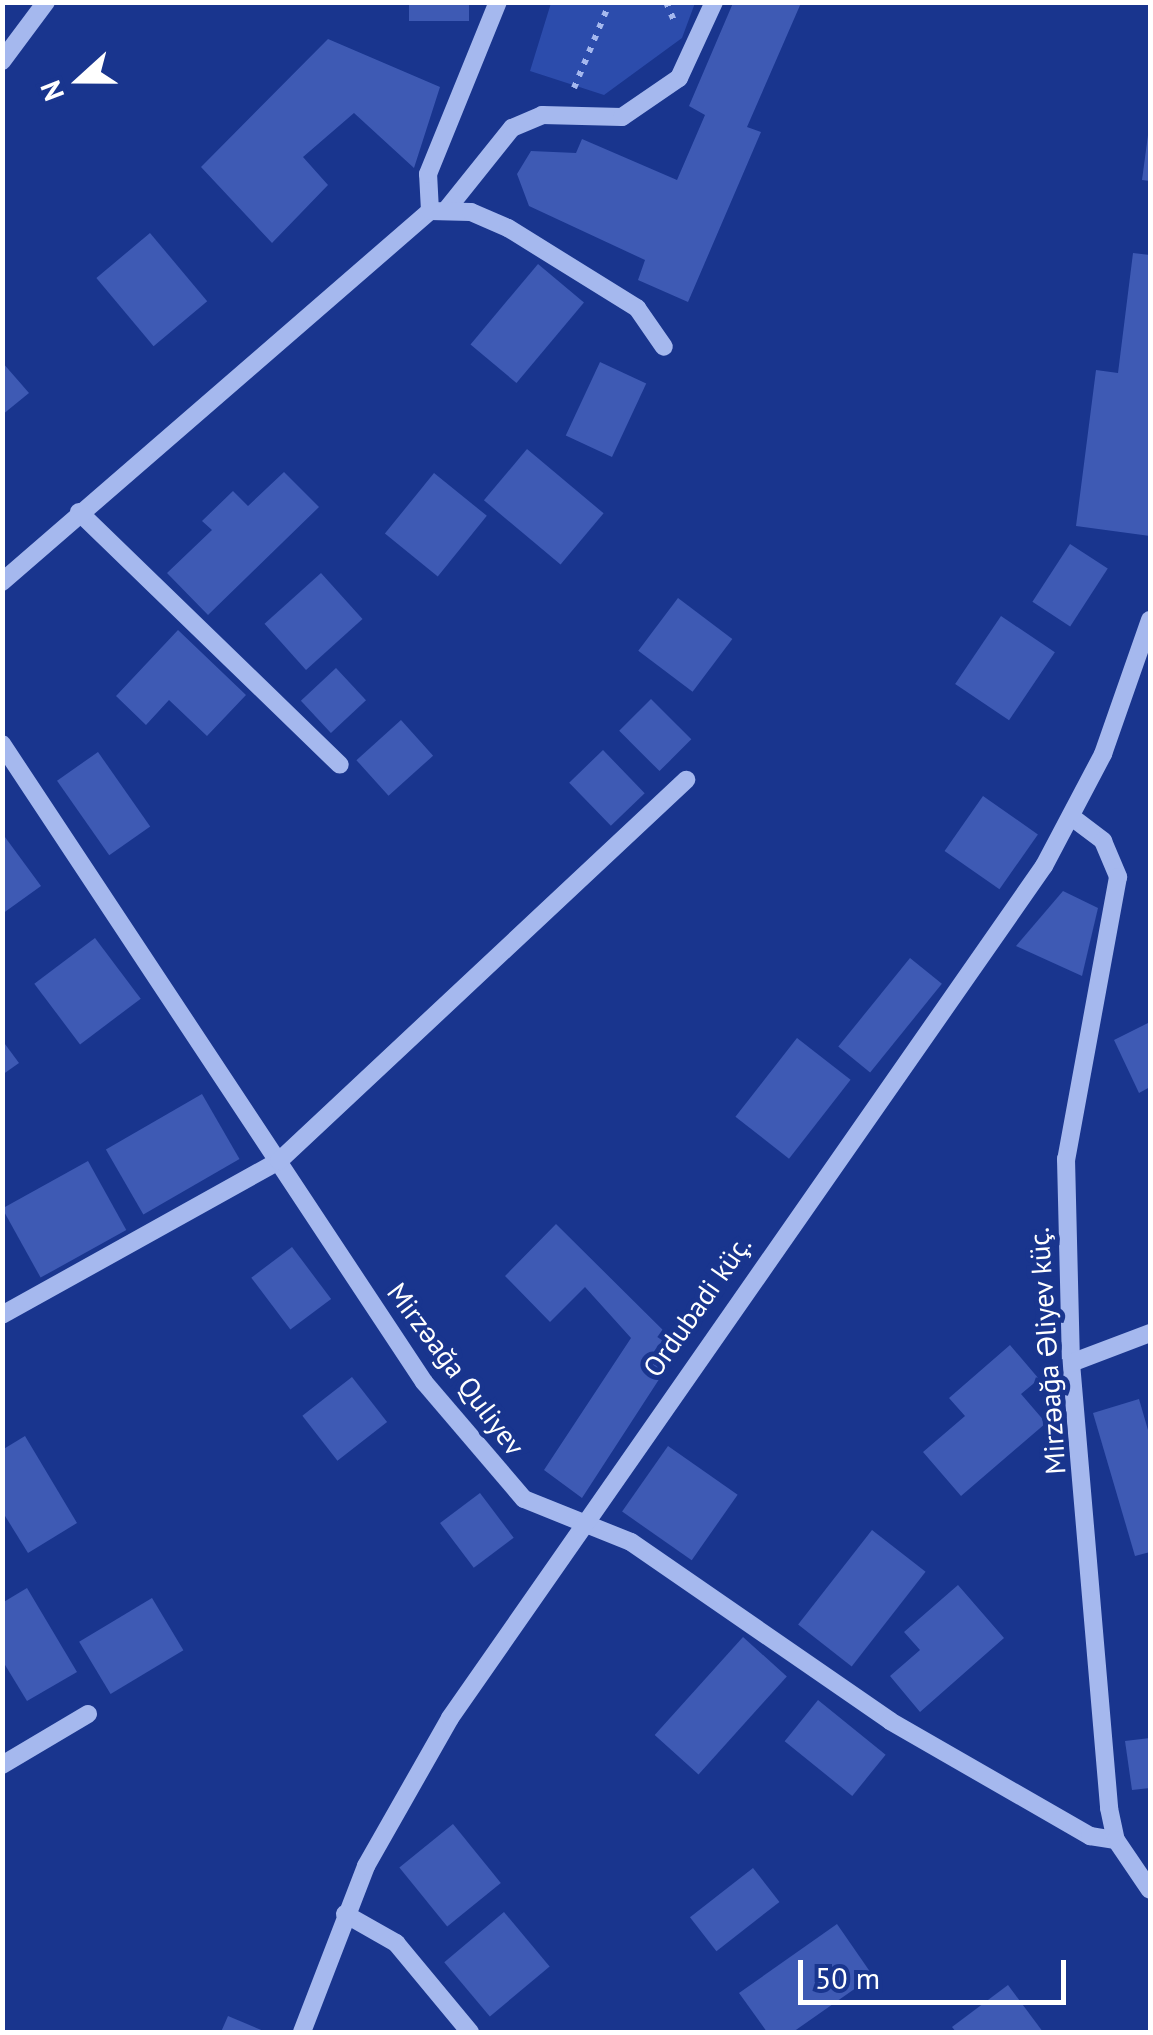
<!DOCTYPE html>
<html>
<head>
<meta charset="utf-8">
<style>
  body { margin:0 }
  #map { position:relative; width:1153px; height:2035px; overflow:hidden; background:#19358e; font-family:"PT Sans",sans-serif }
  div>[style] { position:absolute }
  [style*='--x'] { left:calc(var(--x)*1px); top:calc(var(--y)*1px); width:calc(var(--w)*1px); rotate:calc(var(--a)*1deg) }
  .green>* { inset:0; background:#2c4cac }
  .building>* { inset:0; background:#3e5ab4; transform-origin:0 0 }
  .path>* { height:6px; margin-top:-3px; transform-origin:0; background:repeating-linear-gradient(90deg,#a5b8ee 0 5px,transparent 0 13px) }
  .minor>* { height:18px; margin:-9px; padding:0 9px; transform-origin:9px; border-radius:9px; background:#a5b8ee }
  span { translate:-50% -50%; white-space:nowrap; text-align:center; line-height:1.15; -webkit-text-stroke:10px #19358e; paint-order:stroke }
  .street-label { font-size:28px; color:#fff }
  .frame { position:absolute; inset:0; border:5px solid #fff; pointer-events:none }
  .north { position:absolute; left:30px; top:30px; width:100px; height:100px; -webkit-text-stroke:8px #19358e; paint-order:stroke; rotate:249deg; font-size:28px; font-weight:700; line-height:40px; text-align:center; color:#fff }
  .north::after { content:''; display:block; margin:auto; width:35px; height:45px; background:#fff; clip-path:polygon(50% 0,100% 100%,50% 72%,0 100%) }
  .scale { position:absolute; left:798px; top:1960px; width:268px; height:45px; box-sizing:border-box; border:5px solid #fff; border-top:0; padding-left:12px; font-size:30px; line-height:35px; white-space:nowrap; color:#fff; -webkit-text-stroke:8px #19358e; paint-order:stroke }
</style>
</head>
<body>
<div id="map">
  <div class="green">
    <i style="clip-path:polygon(551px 3px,551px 2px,695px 3px,682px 38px,604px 95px,530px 71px)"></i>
  </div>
  <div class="building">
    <i style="left:409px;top:2px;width:60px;height:19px"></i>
    <i style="clip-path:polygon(733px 3px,801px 3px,747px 127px,761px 132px,688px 302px,638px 280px,645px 260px,529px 206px,517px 174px,531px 151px,576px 153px,582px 139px,677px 180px,705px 115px,689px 106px)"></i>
    <i style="clip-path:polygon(328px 39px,440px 87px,414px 168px,354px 113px,303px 157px,328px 185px,272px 243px,201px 167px)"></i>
    <i style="clip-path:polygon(1148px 135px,1150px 135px,1150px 181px,1142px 180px)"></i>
    <i style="left:150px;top:233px;width:89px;height:70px;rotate:50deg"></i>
    <i style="clip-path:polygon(1133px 253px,1150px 255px,1150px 536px,1076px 526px,1096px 370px,1118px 373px)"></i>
    <i style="left:538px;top:264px;width:60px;height:105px;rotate:40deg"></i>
    <i style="clip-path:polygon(2px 362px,29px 393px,2px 415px)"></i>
    <i style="left:600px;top:362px;width:51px;height:81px;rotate:25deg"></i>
    <i style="left:527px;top:449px;width:100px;height:67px;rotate:40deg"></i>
    <i style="clip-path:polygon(284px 472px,319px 507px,208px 615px,167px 573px,212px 530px,202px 521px,233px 491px,248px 506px)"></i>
    <i style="left:434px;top:473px;width:68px;height:78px;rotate:39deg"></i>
    <i style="left:1070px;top:544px;width:45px;height:69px;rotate:33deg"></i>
    <i style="left:321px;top:573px;width:62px;height:76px;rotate:48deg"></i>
    <i style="left:678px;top:598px;width:68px;height:66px;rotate:37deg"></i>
    <i style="left:1001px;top:616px;width:65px;height:82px;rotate:34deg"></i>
    <i style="clip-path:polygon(178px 630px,246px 695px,207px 736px,169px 700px,146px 725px,116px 696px)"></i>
    <i style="left:336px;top:668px;width:44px;height:48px;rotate:47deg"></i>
    <i style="left:651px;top:699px;width:57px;height:45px;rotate:45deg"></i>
    <i style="left:401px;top:720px;width:48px;height:60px;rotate:48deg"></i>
    <i style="left:603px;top:750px;width:60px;height:47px;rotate:46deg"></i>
    <i style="left:98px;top:752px;width:91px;height:50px;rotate:55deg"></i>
    <i style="left:983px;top:796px;width:67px;height:67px;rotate:35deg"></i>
    <i style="clip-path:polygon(2px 833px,41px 886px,2px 914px)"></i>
    <i style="clip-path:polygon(1063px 891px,1098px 908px,1082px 976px,1016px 946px)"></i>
    <i style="left:95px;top:938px;width:76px;height:76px;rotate:53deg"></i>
    <i style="left:910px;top:958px;width:41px;height:114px;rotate:39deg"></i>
    <i style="clip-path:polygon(1150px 1022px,1150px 1087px,1139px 1093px,1114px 1040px)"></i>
    <i style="left:797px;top:1038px;width:68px;height:100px;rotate:38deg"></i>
    <i style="clip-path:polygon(2px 1040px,19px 1063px,2px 1075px)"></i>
    <i style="left:202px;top:1094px;width:75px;height:111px;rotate:60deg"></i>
    <i style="left:88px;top:1161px;width:79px;height:98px;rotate:61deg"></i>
    <i style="clip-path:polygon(556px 1224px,680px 1347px,582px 1498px,544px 1470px,631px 1338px,585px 1287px,550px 1322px,505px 1276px)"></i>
    <i style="left:292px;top:1247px;width:65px;height:51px;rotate:53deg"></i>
    <i style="clip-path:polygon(1010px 1345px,1039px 1379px,1021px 1394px,1046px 1423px,961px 1496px,923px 1452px,965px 1416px,949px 1398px)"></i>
    <i style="left:352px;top:1377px;width:57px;height:63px;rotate:52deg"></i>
    <i style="clip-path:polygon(1139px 1399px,1150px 1437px,1150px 1552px,1135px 1556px,1093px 1413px)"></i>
    <i style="clip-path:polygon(25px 1436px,77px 1523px,28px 1553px,2px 1511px,2px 1450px)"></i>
    <i style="left:668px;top:1446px;width:85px;height:80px;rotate:35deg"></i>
    <i style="left:480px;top:1493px;width:56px;height:50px;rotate:53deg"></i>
    <i style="left:872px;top:1530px;width:68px;height:120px;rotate:38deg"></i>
    <i style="clip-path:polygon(958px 1585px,1004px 1638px,920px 1712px,890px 1676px,920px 1650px,904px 1632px)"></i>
    <i style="clip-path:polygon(27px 1588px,77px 1672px,27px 1701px,2px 1660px,2px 1603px)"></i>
    <i style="left:152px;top:1598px;width:61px;height:85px;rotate:59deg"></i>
    <i style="left:743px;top:1637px;width:59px;height:132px;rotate:42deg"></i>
    <i style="left:818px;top:1700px;width:87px;height:53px;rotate:39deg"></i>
    <i style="clip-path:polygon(1150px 1738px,1150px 1788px,1132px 1790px,1125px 1741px)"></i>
    <i style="left:453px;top:1824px;width:76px;height:69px;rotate:51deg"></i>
    <i style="left:753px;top:1868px;width:43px;height:80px;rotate:52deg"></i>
    <i style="left:504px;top:1912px;width:71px;height:78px;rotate:50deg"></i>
    <i style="clip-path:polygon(837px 1924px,873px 1976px,793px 2032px,767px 2032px,739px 1993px)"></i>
    <i style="clip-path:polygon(1008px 1985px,1043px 2032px,956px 2032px,952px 2027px)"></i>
    <i style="clip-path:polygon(228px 2016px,266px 2032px,221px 2032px)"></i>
  </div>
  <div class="path">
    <i style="--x:666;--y:2;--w:23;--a:67"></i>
    <i style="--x:574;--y:88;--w:93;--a:-67.3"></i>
  </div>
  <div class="minor">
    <i style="--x:2;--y:61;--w:74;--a:-53.3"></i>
    <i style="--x:447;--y:209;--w:104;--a:-51.3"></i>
    <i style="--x:512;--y:128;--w:33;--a:-23"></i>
    <i style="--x:542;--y:115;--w:80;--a:1.4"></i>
    <i style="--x:622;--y:117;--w:69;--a:-34.4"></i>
    <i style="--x:679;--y:78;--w:84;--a:-65.3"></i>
    <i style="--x:430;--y:211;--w:37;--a:-93"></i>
    <i style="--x:428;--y:174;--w:186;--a:-67.9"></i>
    <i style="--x:79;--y:512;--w:363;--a:44.1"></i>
    <i style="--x:2;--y:582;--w:566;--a:-40.92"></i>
    <i style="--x:430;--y:211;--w:41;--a:1.4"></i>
    <i style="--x:471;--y:212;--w:40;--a:23.4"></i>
    <i style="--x:508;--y:228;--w:152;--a:31.8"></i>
    <i style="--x:637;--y:308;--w:47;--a:55.3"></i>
    <i style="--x:2;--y:744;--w:765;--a:56.52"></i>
    <i style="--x:424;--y:1382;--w:154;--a:49.5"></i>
    <i style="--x:524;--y:1499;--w:115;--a:21.9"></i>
    <i style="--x:631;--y:1542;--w:315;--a:34.6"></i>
    <i style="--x:890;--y:1721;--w:231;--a:29.9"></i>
    <i style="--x:1090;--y:1836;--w:26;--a:9"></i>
    <i style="--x:1073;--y:818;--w:38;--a:37"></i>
    <i style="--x:1103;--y:841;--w:39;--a:67"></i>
    <i style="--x:1118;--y:877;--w:287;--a:100.4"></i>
    <i style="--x:1066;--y:1159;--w:204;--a:88.6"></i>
    <i style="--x:1071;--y:1363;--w:447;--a:85.1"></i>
    <i style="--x:1109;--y:1808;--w:33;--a:78"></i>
    <i style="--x:1116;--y:1840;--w:60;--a:55.8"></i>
    <i style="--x:2;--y:1315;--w:317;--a:-29.1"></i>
    <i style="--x:279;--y:1161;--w:558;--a:-43.11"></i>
    <i style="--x:1071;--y:1363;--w:85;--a:-20.8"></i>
    <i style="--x:2;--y:1765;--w:100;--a:-30.7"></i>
    <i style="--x:345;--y:1914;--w:59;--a:29.6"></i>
    <i style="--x:396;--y:1943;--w:116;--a:50.3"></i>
    <i style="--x:302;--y:2032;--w:178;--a:-68.9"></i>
    <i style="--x:366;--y:1866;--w:170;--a:-60.4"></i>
    <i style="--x:450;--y:1718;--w:1039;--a:-55.12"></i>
    <i style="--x:1044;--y:866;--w:127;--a:-62.2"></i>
    <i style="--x:1103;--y:754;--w:142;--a:-70.7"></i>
  </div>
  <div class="street-label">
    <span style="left:697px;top:1306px;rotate:-55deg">Ordubadi küç.</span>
    <span style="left:1047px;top:1351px;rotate:-94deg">Mirzəağa Əliyev küç.</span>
    <span style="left:456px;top:1369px;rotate:53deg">Mirzəağa Quliyev</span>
  </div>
  <div class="frame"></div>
  <div class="north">N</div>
  <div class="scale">50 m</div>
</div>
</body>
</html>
